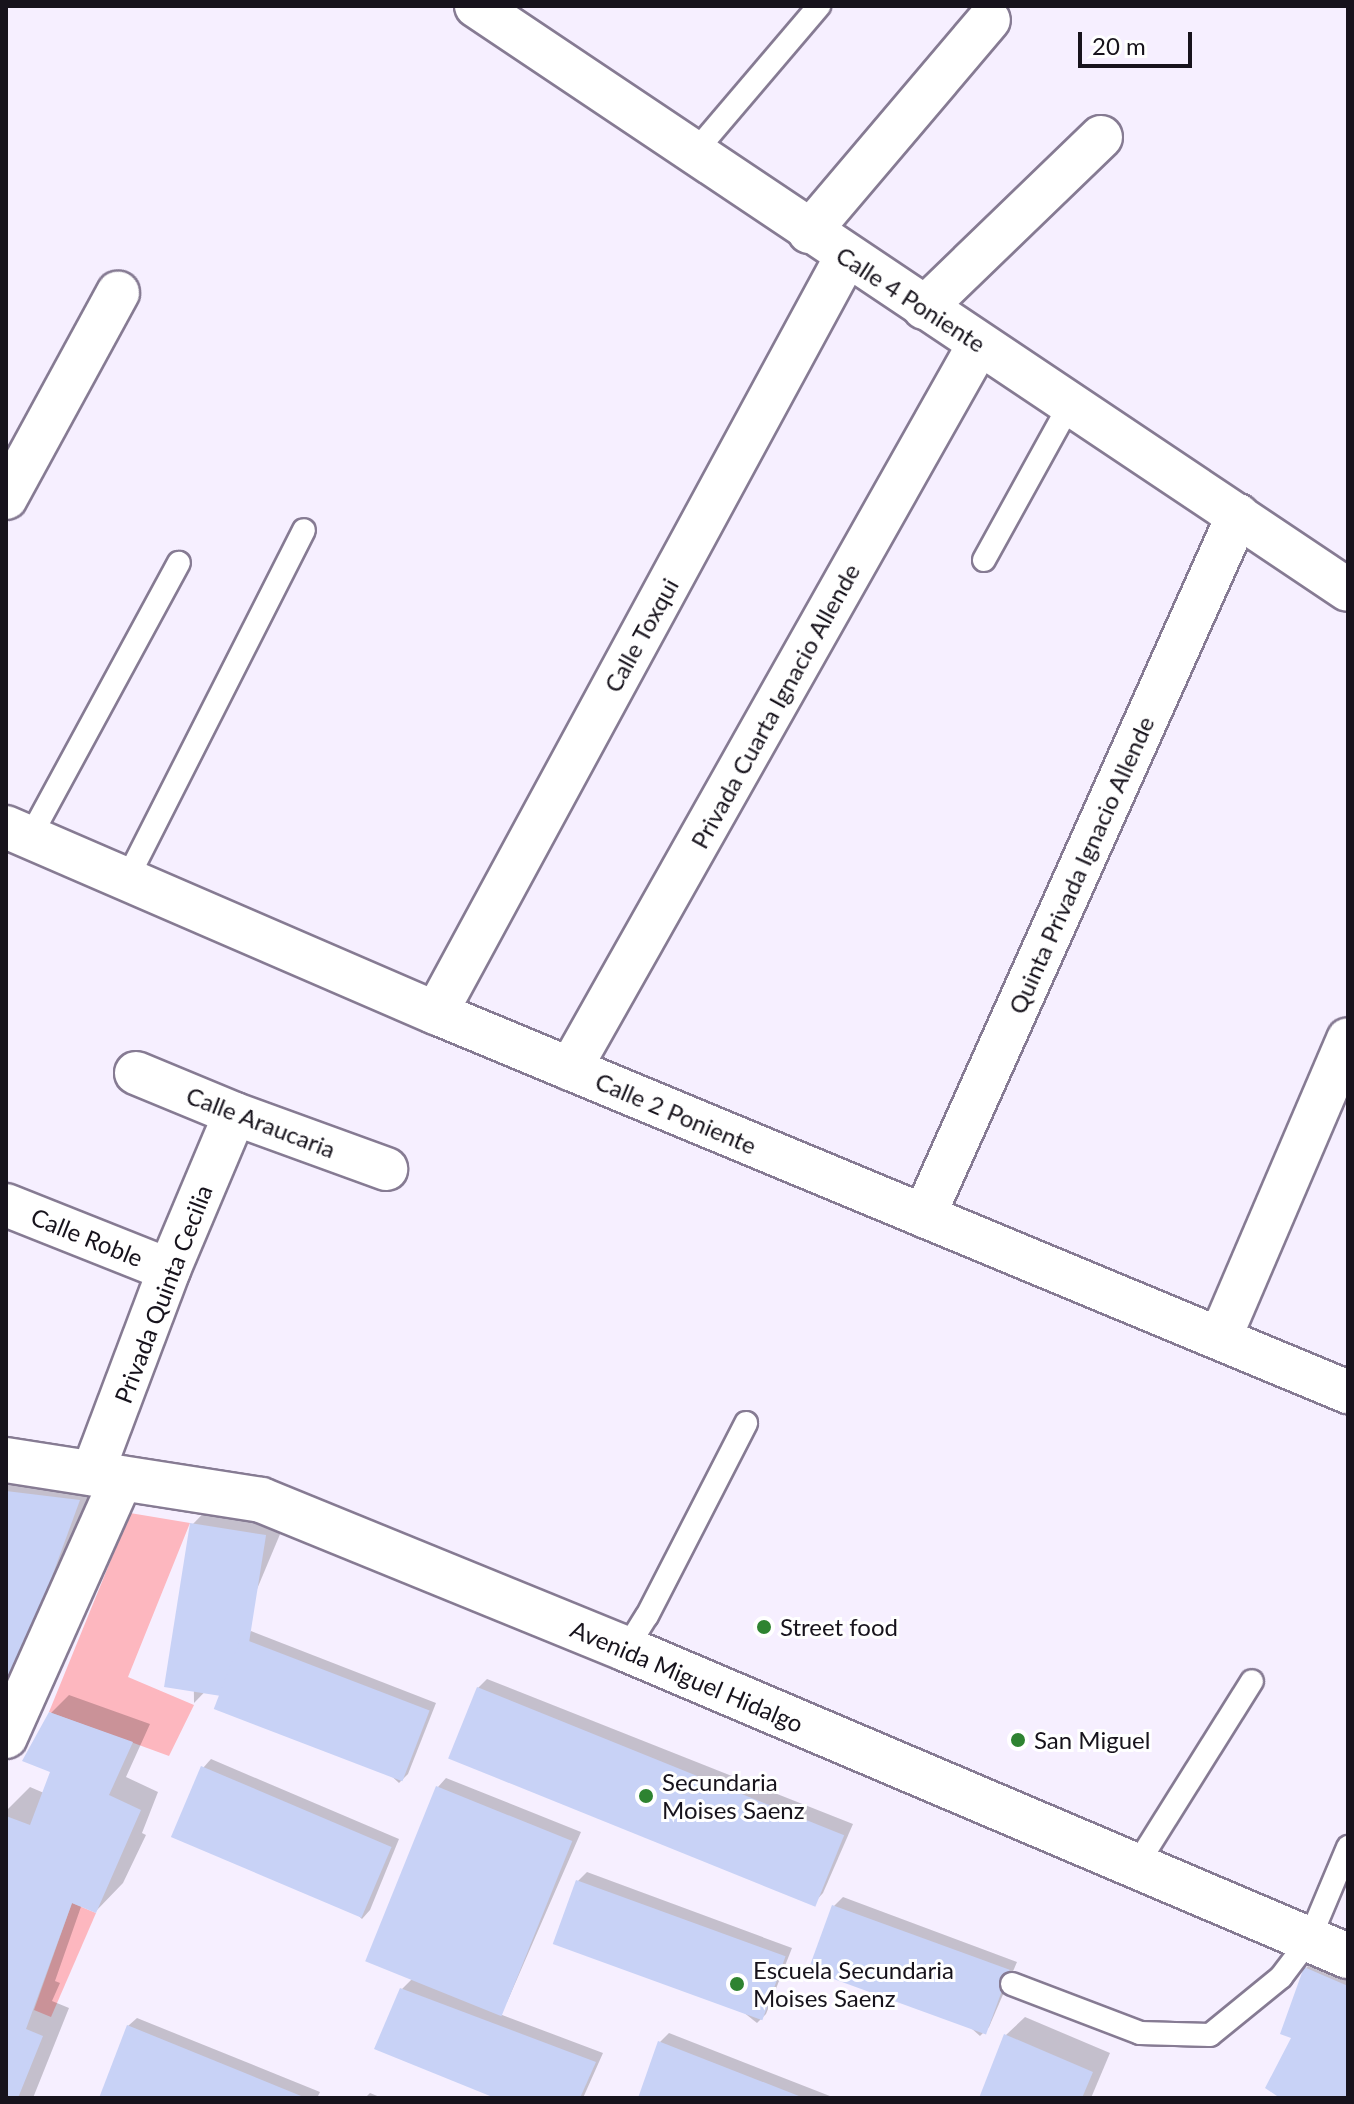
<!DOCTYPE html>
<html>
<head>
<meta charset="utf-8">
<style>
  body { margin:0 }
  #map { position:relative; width:1354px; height:2104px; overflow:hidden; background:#f6efff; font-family:Lato,sans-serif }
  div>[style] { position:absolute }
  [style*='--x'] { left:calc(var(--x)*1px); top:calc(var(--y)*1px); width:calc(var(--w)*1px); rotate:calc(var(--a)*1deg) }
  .green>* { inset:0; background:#fdb7bf }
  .shadow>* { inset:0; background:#0003 }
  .building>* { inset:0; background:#c8d2f6; transform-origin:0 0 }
  .roads { filter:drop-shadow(2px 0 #867b93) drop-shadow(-2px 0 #867b93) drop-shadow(0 2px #867b93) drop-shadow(0 -2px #867b93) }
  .lane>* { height:22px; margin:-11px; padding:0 11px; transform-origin:11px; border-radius:11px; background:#fff }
  .street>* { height:42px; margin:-21px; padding:0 21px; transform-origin:21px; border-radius:21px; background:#fff }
  .secondary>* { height:44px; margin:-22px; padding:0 22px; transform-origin:22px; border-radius:22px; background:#fff }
  .dots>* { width:22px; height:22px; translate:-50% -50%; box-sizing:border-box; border:4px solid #fff; border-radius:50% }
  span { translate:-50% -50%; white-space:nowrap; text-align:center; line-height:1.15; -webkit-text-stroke:6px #fff; paint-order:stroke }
  .street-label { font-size:24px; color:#17131c }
  .poi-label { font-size:24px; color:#17131c }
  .left { translate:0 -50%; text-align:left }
  .frame { position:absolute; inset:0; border:8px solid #17131c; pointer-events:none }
  .scale { position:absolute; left:1078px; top:32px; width:114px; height:36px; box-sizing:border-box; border:4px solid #17131c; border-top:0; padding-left:10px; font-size:24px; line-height:28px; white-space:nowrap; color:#17131c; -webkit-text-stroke:6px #fff; paint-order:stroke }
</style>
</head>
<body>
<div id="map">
  <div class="green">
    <i style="clip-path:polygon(130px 1513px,190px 1523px,128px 1677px,194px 1705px,169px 1756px,49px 1712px)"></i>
    <i style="clip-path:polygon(72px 1903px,96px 1913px,51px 2017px,34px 2010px)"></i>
  </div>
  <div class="shadow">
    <i style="clip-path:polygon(6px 1471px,96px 1482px,39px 1640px,6px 1712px)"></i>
    <i style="clip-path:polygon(219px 1497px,291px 1508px,221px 1675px,194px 1703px,192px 1525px)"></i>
    <i style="clip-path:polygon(251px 1631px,436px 1703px,408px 1774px,399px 1783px,242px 1639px)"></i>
    <i style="clip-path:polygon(487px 1679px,853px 1824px,823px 1893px,815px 1902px,478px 1688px)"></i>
    <i style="clip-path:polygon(69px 1695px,150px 1724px,126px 1777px,158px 1792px,142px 1833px,146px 1835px,123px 1883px,96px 1911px,82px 1904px,55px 1981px,60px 1983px,52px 2001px,69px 2008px,33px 2098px,6px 2098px,6px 1811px,30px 1787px,44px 1793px,52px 1771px,51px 1713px)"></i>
    <i style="clip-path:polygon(211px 1759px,399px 1839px,370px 1910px,362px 1919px,203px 1768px)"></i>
    <i style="clip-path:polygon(446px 1778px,581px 1832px,507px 2002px,497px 2013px,603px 2053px,583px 2098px,501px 2098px,402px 1989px,413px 1978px,438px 1787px)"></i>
    <i style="clip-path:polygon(587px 1872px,792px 1948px,766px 2014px,757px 2023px,578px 1881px)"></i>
    <i style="clip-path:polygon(843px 1897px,1017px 1962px,989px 2027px,980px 2036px,834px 1906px)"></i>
    <i style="clip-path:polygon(1315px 1959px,1348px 1971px,1348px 2098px,1284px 2098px,1295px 2037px,1282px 2033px,1306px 1968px)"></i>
    <i style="clip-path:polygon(1025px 2017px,1110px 2053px,1091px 2098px,981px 2098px,1006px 2035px)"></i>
    <i style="clip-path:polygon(137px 2018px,320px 2092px,317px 2098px,101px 2098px,128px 2026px)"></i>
    <i style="clip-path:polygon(669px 2033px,835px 2098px,640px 2098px,660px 2042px)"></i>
    <i style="clip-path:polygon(370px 2093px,382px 2098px,365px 2098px)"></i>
  </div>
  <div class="building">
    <i style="clip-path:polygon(6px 1491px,80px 1500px,21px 1661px,6px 1692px)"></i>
    <i style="left:190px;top:1523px;width:77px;height:166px;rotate:9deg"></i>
    <i style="left:241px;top:1638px;width:202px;height:76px;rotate:21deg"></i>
    <i style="left:477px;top:1687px;width:396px;height:77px;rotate:22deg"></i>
    <i style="clip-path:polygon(49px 1712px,133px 1742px,109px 1795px,141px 1810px,96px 1913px,72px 1903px,26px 2029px,43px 2036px,18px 2098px,6px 2098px,6px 1816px,30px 1825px,50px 1772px,22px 1761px)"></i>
    <i style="left:201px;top:1766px;width:207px;height:77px;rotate:23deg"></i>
    <i style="left:436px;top:1786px;width:147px;height:189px;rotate:22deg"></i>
    <i style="left:576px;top:1880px;width:223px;height:68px;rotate:20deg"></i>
    <i style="left:832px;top:1905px;width:189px;height:69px;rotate:20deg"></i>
    <i style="clip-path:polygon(1304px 1967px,1348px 1986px,1348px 2098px,1280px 2098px,1265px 2088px,1291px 2038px,1280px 2034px)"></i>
    <i style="clip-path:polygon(400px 1988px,596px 2062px,580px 2098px,495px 2098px,374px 2049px)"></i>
    <i style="clip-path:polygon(127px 2025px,306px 2098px,99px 2098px)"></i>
    <i style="clip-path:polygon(1004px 2034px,1093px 2072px,1082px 2098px,979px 2098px)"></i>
    <i style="clip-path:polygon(658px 2041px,804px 2098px,638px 2098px)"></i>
  </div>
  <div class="roads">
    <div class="lane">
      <i style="--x:694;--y:153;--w:193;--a:-49.6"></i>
      <i style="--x:984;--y:560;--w:178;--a:-61.1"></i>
      <i style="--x:30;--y:837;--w:312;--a:-61.5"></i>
      <i style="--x:127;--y:879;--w:391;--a:-63.1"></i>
      <i style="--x:626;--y:1649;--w:39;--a:-58"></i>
      <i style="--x:647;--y:1616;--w:217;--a:-62.8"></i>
      <i style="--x:1136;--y:1866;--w:218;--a:-57.9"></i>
      <i style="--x:1012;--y:1984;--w:137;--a:20.9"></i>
      <i style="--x:1140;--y:2033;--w:70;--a:1.6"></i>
      <i style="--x:1210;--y:2035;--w:92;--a:-39.2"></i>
      <i style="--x:1281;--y:1977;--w:46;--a:-52.9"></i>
      <i style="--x:1309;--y:1940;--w:101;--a:-67.2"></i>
    </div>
    <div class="street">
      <i style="--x:476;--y:6;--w:1049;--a:33.81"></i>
      <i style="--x:809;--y:232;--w:278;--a:-49.7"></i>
      <i style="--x:924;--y:308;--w:246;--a:-44"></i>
      <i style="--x:6;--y:498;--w:234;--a:-61.4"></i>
      <i style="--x:6;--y:827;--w:469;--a:23.4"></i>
      <i style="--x:436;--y:1013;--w:988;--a:22.57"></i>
      <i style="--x:436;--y:1013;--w:860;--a:-61.53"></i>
      <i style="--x:570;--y:1069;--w:832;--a:-60.57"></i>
      <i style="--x:136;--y:1073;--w:107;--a:22.5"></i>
      <i style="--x:235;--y:1114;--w:161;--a:20"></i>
      <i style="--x:6;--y:1205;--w:175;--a:21.7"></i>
      <i style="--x:924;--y:1216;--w:768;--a:-65.87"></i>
      <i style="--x:1220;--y:1338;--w:325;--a:-66.8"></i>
      <i style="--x:92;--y:1474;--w:218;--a:-69.3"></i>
      <i style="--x:169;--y:1270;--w:169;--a:-67.1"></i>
      <i style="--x:6;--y:1737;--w:284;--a:-65.9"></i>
    </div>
    <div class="secondary">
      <i style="--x:6;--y:1460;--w:258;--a:8.9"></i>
      <i style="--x:261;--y:1500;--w:394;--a:22.2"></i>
      <i style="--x:626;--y:1649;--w:785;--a:23.04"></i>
    </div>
  </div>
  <div class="dots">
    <i style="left:764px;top:1627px;background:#2e8331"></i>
    <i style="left:1018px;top:1740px;background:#2e8331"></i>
    <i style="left:646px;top:1796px;background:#2e8331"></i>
    <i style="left:737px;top:1984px;background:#2e8331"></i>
  </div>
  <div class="street-label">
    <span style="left:911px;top:299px;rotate:33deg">Calle 4 Poniente</span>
    <span style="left:641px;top:635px;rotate:-61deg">Calle Toxqui</span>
    <span style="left:775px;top:706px;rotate:-61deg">Privada Cuarta Ignacio Allende</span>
    <span style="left:1081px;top:865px;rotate:-66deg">Quinta Privada Ignacio Allende</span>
    <span style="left:676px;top:1113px;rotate:23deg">Calle 2 Poniente</span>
    <span style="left:261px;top:1122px;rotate:21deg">Calle Araucaria</span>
    <span style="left:87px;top:1237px;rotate:22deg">Calle Roble</span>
    <span style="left:163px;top:1294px;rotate:-69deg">Privada Quinta Cecilia</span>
    <span style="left:687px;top:1676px;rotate:23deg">Avenida Miguel Hidalgo</span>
  </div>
  <div class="poi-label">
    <span class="left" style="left:780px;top:1627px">Street food</span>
    <span class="left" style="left:1034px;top:1740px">San Miguel</span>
    <span class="left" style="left:662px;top:1796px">Secundaria<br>Moises Saenz</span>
    <span class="left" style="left:753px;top:1984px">Escuela Secundaria<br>Moises Saenz</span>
  </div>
  <div class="frame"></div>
  <div class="scale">20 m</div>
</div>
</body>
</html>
